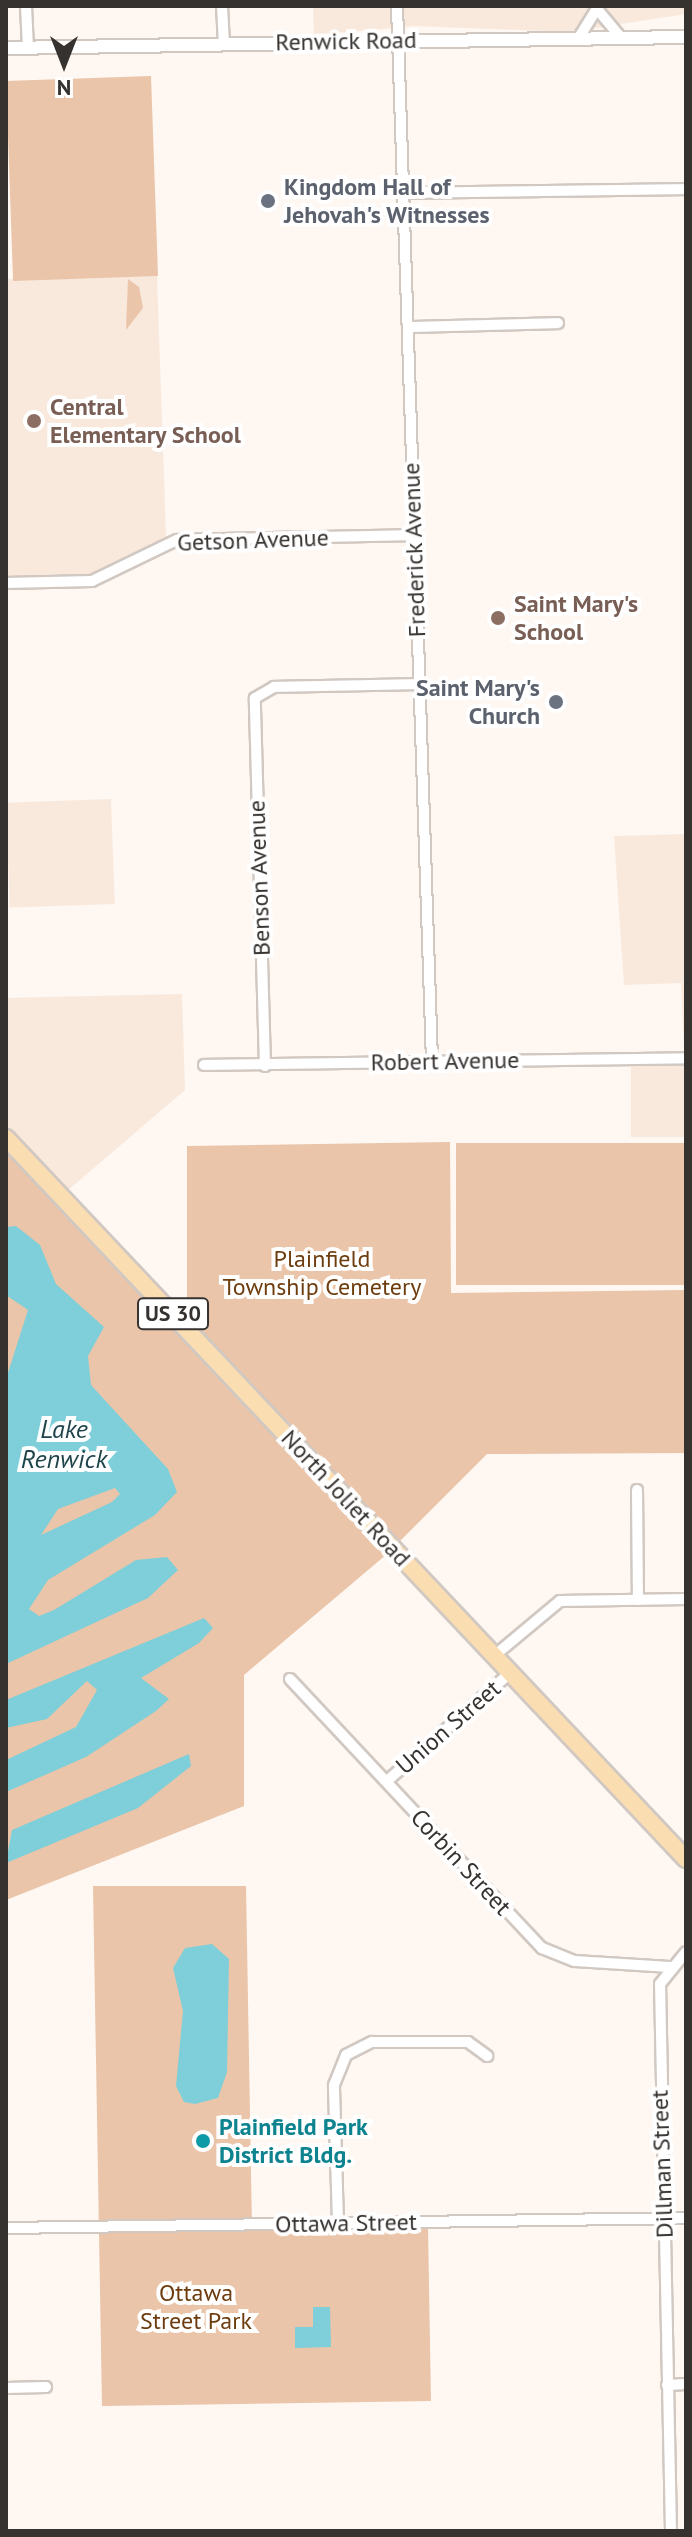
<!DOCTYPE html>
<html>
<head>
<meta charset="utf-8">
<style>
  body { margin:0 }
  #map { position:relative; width:692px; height:2537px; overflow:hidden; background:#fef7f2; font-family:"PT Sans",sans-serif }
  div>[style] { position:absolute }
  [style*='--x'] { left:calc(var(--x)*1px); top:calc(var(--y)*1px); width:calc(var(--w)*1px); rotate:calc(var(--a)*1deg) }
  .built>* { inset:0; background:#f9e9dd; transform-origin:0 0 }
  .green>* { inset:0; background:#eac5a9; transform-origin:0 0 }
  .water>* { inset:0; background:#7ecfd9 }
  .roads { filter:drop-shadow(2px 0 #d1c8c2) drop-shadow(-2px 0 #d1c8c2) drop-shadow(0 2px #d1c8c2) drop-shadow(0 -2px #d1c8c2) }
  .minor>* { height:10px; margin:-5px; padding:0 5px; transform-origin:5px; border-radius:5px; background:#fff }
  .tertiary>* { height:12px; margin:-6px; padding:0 6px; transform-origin:6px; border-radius:6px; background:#fff }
  .primary>* { height:16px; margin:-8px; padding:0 8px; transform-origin:8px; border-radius:8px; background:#fbddb2 }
  .dots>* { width:22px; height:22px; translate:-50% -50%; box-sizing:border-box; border:4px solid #fff; border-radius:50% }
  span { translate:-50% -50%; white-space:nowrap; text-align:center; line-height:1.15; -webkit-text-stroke:8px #fff; paint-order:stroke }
  .shield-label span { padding:2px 6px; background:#fff; border:2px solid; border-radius:6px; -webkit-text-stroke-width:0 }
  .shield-label { font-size:22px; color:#363230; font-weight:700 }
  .street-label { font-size:24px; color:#363230 }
  .worship-label { font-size:24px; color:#5b616d; font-weight:700 }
  .left { translate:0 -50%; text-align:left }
  .right { translate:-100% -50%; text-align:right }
  .education-label { font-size:24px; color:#785e54; font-weight:700 }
  .park-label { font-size:24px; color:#6e3d0f }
  .culture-label { font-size:24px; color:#0d838f; font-weight:700 }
  .water-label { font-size:26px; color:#1f454a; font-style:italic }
  .frame { position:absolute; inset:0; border:8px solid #363230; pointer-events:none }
  .north { position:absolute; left:24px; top:24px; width:80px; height:80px; -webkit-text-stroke:6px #fff; paint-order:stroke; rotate:180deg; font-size:22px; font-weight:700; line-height:32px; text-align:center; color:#363230 }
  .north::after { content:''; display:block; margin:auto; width:28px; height:36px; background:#363230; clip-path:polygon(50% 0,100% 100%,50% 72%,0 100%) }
</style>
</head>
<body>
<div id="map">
  <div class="built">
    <i style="clip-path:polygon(313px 6px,686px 6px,686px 14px,569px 32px,415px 26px,314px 35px)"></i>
    <i style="clip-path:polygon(157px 276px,166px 537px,90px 577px,6px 578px,6px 279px)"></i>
    <i style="left:111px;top:799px;width:105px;height:105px;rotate:88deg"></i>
    <i style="clip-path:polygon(686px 834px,686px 1051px,684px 1051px,681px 983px,624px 985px,614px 836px)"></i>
    <i style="clip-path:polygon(182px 994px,185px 1090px,67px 1191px,6px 1126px,6px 998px)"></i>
    <i style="left:686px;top:1061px;width:76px;height:55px;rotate:90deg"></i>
  </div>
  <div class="green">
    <i style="left:151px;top:76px;width:200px;height:145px;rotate:88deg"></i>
    <i style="clip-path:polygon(128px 279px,139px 287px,143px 308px,126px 330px)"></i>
    <i style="clip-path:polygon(450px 1142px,451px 1293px,686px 1290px,686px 1453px,487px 1454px,399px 1542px,187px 1315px,187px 1146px)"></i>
    <i style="left:686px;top:1143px;width:142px;height:230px;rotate:90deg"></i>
    <i style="clip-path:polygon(6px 1152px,387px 1554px,244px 1675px,244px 1806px,6px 1900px)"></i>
    <i style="clip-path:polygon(93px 1886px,246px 1886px,252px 2229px,428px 2227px,431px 2401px,102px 2406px)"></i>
  </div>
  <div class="water">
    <i style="clip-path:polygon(evenodd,16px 1226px,40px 1245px,56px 1284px,104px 1327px,88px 1356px,91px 1385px,168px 1469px,177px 1492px,155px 1515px,48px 1580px,29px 1609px,39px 1616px,54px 1610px,136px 1560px,167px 1557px,178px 1570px,148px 1598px,6px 1664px,6px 1379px,28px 1310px,6px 1295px,6px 1227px,16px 1226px,115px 1488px,120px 1494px,112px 1502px,41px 1535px,58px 1509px,115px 1488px)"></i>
    <i style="clip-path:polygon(204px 1618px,213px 1628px,199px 1643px,141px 1678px,169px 1699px,156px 1711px,86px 1757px,6px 1792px,6px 1760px,76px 1727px,97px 1690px,87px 1681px,47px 1719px,6px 1728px,6px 1700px)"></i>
    <i style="clip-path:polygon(189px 1754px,191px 1766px,138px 1808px,6px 1863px,12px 1830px)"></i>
    <i style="clip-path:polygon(212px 1944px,229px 1959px,227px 2072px,218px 2098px,195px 2104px,184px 2102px,176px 2086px,183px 2011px,173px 1968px,185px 1948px)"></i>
    <i style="clip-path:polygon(313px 2307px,330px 2307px,331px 2347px,295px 2348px,295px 2327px,313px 2327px)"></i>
  </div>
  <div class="roads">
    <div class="minor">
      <i style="--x:26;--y:6;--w:42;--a:87.3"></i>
      <i style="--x:222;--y:6;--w:38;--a:87"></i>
      <i style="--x:397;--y:6;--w:1056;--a:88.1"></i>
      <i style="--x:578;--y:39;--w:36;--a:-58"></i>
      <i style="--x:597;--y:9;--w:38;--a:50"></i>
      <i style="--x:404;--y:193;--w:282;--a:-0.8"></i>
      <i style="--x:408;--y:327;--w:150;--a:-1.5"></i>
      <i style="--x:6;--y:583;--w:86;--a:-1.3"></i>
      <i style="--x:92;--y:581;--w:94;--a:-25.8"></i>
      <i style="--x:177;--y:540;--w:237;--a:-1.2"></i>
      <i style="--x:204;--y:1065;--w:482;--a:-0.8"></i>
      <i style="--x:265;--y:1066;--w:368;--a:-91.6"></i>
      <i style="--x:255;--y:698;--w:22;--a:-30"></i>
      <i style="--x:274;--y:687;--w:144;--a:-1.2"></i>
      <i style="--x:637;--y:1490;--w:110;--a:89.5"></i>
      <i style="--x:494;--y:1656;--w:86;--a:-39.8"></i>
      <i style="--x:560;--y:1601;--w:126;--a:-0.9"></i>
      <i style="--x:290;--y:1679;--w:369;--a:46.9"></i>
      <i style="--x:542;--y:1948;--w:35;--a:22"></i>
      <i style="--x:575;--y:1961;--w:95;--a:3.6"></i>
      <i style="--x:387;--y:1781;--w:164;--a:-41.3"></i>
      <i style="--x:338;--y:2223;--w:138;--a:-91.7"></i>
      <i style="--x:334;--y:2085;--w:32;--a:-68"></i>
      <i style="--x:346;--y:2055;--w:29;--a:-27"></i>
      <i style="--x:372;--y:2042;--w:96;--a:0"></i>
      <i style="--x:468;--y:2042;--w:24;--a:36"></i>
      <i style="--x:6;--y:2228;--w:680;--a:-0.84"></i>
      <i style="--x:667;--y:2385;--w:19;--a:-3"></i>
      <i style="--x:6;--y:2388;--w:40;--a:-1.4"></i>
      <i style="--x:671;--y:2531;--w:547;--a:-91.15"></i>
      <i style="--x:660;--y:1984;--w:41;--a:-50.9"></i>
    </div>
    <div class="tertiary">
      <i style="--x:6;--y:48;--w:680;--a:-0.93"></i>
    </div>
    <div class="primary">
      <i style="--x:6;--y:1138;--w:991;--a:46.68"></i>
    </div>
  </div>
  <div class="dots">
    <i style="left:268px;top:201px;background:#6b7280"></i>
    <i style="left:34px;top:421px;background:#8d6e63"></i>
    <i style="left:498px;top:618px;background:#8d6e63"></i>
    <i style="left:556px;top:702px;background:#6b7280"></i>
    <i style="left:203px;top:2141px;background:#0f9aa8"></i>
  </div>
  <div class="shield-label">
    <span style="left:173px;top:1314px">US 30</span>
  </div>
  <div class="street-label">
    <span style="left:346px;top:41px;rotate:-1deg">Renwick Road</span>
    <span style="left:253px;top:540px;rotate:-2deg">Getson Avenue</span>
    <span style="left:414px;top:550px;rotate:-92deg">Frederick Avenue</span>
    <span style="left:259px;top:878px;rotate:-92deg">Benson Avenue</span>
    <span style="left:445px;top:1061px;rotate:-1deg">Robert Avenue</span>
    <span style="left:346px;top:1498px;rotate:47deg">North Joliet Road</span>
    <span style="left:448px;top:1727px;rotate:-41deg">Union Street</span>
    <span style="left:461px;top:1862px;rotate:47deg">Corbin Street</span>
    <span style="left:662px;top:2164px;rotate:-92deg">Dillman Street</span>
    <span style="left:346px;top:2223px;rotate:-1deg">Ottawa Street</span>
  </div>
  <div class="worship-label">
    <span class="left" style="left:284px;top:201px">Kingdom Hall of<br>Jehovah's Witnesses</span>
    <span class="right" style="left:540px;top:702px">Saint Mary's<br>Church</span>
  </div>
  <div class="education-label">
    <span class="left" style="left:50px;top:421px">Central<br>Elementary School</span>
    <span class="left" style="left:514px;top:618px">Saint Mary's<br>School</span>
  </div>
  <div class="park-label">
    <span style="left:322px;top:1273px">Plainfield<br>Township Cemetery</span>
    <span style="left:196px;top:2307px">Ottawa<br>Street Park</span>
  </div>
  <div class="culture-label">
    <span class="left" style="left:219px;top:2141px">Plainfield Park<br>District Bldg.</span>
  </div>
  <div class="water-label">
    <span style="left:64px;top:1444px">Lake<br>Renwick</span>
  </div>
  <div class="frame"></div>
  <div class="north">N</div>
</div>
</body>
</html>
